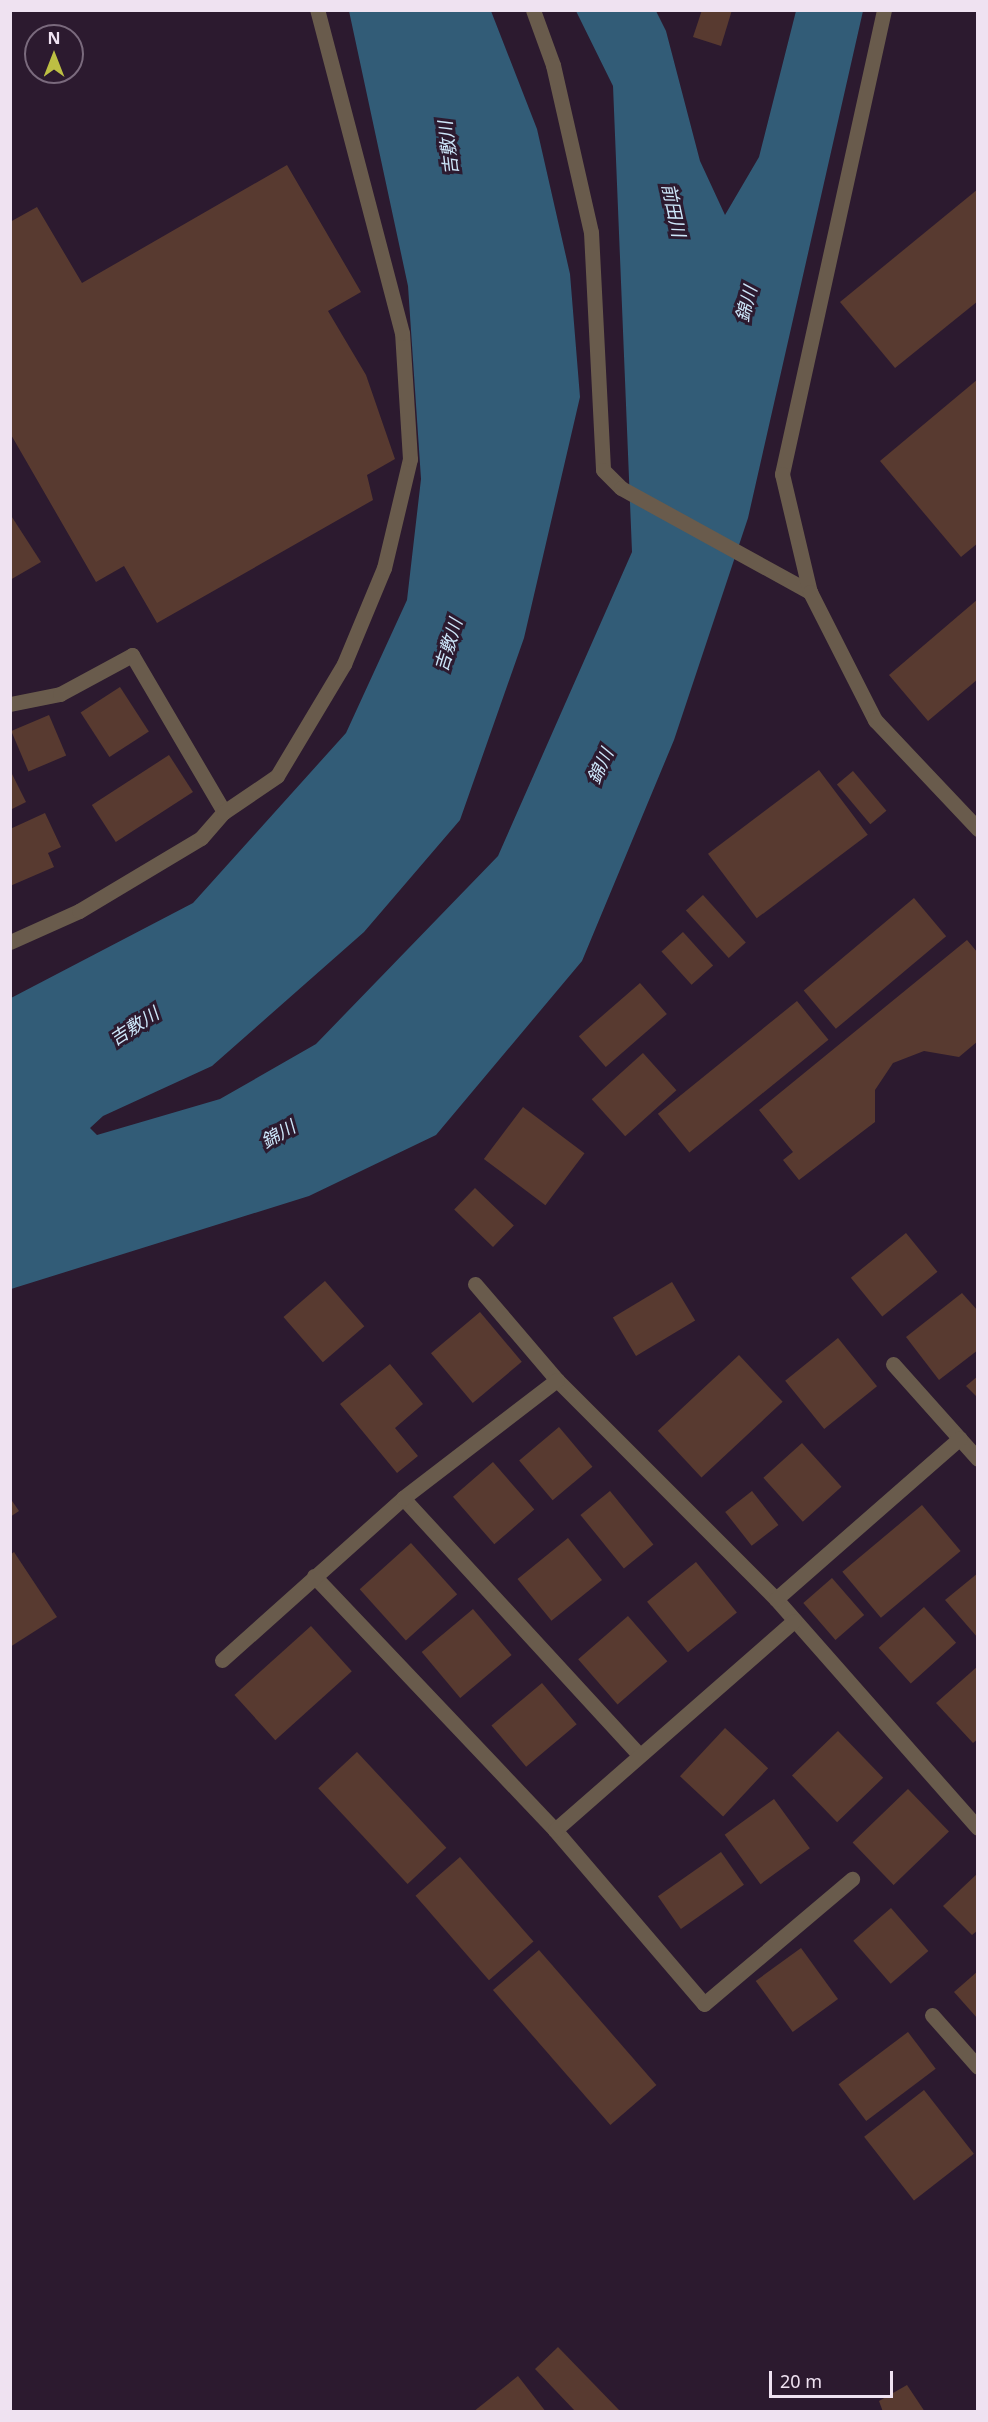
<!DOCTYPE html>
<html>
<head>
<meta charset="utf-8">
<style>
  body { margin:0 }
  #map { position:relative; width:988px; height:2422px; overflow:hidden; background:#2c1a2f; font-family:"Noto Sans","Noto Sans JP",sans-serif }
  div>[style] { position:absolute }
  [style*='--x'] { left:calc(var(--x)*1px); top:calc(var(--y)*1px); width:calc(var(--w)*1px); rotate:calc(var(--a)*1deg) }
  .water>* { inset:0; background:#325c77 }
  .building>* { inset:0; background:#583a30; transform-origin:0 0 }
  .minor>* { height:15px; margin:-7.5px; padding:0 7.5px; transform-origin:7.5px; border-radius:7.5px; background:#695b4c }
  span { translate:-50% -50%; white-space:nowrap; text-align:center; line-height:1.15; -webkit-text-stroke:6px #2c1a2f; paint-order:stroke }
  .water-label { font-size:18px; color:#cee8fb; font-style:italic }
  .frame { position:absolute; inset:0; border:12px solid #efe2f1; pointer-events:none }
  .north { position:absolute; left:24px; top:24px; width:60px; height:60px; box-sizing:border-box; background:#2c1a2f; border:2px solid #7a6a7d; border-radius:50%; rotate:0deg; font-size:16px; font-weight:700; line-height:24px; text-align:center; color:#efe2f1 }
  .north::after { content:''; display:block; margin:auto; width:21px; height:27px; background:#bdbf43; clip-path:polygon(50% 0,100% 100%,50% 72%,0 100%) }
  .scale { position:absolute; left:769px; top:2371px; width:124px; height:27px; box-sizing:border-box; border:3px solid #efe2f1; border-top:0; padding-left:8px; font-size:18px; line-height:21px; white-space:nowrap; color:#efe2f1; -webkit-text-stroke:4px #2c1a2f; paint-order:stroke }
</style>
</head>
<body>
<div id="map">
  <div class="water">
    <i style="clip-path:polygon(349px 11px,491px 11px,537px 129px,570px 274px,580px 397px,524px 638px,460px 820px,364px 932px,212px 1066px,103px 1116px,90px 1128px,97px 1135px,220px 1099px,316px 1044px,498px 856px,632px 552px,613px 86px,576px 11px,656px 11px,666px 31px,700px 161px,725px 215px,759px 157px,796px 11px,863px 11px,748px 518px,674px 740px,582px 961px,436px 1135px,309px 1196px,11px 1289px,11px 998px,193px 903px,346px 733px,407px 600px,421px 479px,408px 286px)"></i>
  </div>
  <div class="building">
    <i style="clip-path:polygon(702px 10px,732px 10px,721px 46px,693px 37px)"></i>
    <i style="clip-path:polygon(287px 165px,361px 292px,328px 311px,366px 375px,395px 459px,367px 475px,373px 500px,157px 623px,124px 566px,96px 582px,10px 433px,10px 222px,37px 207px,82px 283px)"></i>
    <i style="clip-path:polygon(978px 189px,978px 301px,895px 368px,840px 302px)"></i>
    <i style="clip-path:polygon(978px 379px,978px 543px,961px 557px,880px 461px)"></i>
    <i style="clip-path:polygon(10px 514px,41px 562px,10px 580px)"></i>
    <i style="clip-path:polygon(978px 599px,978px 679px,928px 721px,889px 675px)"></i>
    <i style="left:120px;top:687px;width:53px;height:47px;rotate:57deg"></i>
    <i style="left:49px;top:715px;width:44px;height:41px;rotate:67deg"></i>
    <i style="left:169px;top:755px;width:44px;height:92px;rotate:57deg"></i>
    <i style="clip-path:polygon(10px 770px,26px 802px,10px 810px)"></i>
    <i style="left:819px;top:770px;width:81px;height:139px;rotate:53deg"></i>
    <i style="left:853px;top:771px;width:52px;height:21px;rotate:50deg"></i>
    <i style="clip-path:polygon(45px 813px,61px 847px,48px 853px,54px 867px,10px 886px,10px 829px)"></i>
    <i style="left:703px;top:895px;width:64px;height:23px;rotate:48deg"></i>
    <i style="left:914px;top:898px;width:50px;height:144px;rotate:50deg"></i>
    <i style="left:683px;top:932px;width:45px;height:29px;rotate:48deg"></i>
    <i style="clip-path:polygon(967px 940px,978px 953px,978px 1041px,959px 1057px,924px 1051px,893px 1063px,875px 1090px,875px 1122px,799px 1180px,783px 1160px,793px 1152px,759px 1110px)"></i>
    <i style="left:640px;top:983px;width:41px;height:81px;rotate:49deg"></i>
    <i style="left:797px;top:1001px;width:50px;height:179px;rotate:51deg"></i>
    <i style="left:643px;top:1053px;width:50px;height:69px;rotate:48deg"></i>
    <i style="left:523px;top:1107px;width:77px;height:65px;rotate:37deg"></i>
    <i style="left:475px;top:1188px;width:54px;height:30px;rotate:44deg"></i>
    <i style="left:906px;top:1233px;width:50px;height:71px;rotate:51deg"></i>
    <i style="left:325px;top:1281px;width:60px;height:55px;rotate:49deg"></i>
    <i style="left:672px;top:1282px;width:45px;height:69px;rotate:59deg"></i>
    <i style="clip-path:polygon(962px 1293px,978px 1311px,978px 1350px,939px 1380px,906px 1337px)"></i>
    <i style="left:480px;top:1312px;width:65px;height:64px;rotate:50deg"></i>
    <i style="left:838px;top:1338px;width:62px;height:68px;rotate:51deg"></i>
    <i style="left:739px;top:1355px;width:64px;height:111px;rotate:47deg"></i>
    <i style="clip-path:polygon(390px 1364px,423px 1404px,395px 1428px,418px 1456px,397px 1473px,340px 1404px)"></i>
    <i style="clip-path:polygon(978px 1376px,978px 1398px,966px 1386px)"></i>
    <i style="left:559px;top:1427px;width:52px;height:52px;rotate:50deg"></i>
    <i style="left:802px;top:1443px;width:59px;height:52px;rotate:48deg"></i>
    <i style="left:493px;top:1462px;width:63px;height:53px;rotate:49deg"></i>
    <i style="left:610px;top:1491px;width:69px;height:38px;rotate:51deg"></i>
    <i style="left:752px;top:1491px;width:43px;height:34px;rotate:52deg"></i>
    <i style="clip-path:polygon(10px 1498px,19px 1511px,10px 1517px)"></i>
    <i style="left:922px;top:1505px;width:60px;height:104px;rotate:50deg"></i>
    <i style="left:568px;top:1538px;width:54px;height:65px;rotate:51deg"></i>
    <i style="left:411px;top:1543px;width:69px;height:69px;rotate:48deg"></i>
    <i style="clip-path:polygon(14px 1552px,57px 1617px,10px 1647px,10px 1555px)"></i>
    <i style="left:696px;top:1562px;width:65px;height:63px;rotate:51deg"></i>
    <i style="clip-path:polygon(978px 1573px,978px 1638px,945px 1600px)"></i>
    <i style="left:832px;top:1578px;width:49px;height:38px;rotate:49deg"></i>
    <i style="left:924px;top:1607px;width:48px;height:61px;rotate:48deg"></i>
    <i style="left:473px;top:1609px;width:60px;height:67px;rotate:50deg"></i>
    <i style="left:628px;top:1616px;width:60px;height:66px;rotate:49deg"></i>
    <i style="left:311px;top:1626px;width:61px;height:103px;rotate:48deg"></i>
    <i style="clip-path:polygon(978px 1666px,978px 1739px,973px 1743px,936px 1703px)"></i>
    <i style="left:542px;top:1683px;width:54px;height:66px;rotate:50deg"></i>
    <i style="left:725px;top:1728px;width:59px;height:66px;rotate:43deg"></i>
    <i style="left:838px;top:1731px;width:65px;height:64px;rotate:46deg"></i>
    <i style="left:357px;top:1752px;width:131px;height:53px;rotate:47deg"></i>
    <i style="left:908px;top:1789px;width:59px;height:77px;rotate:46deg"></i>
    <i style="left:774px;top:1799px;width:61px;height:61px;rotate:54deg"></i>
    <i style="left:721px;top:1852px;width:40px;height:77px;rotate:55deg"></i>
    <i style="left:460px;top:1857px;width:112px;height:59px;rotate:49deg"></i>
    <i style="clip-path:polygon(978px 1873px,978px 1930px,972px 1935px,943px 1906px)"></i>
    <i style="left:891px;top:1908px;width:57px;height:50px;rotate:49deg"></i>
    <i style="left:801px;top:1948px;width:63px;height:56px;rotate:54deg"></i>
    <i style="left:539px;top:1950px;width:179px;height:61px;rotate:49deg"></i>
    <i style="clip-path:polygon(978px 1971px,978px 2019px,954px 1992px)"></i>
    <i style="left:908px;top:2032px;width:46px;height:87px;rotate:53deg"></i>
    <i style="left:924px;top:2090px;width:81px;height:76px;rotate:52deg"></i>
    <i style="clip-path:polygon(558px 2347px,619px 2410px,618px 2412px,576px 2412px,535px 2369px)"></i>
    <i style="clip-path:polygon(518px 2376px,546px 2412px,473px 2412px)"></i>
    <i style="clip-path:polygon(907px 2385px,925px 2412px,883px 2412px,879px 2401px)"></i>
  </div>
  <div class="minor">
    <i style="--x:533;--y:10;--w:59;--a:70"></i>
    <i style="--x:553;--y:65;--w:171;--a:77.2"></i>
    <i style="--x:591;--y:232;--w:238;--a:87.1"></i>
    <i style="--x:603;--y:470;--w:25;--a:45"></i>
    <i style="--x:621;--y:488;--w:216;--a:28.8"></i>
    <i style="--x:884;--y:10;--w:475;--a:102.4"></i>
    <i style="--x:782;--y:474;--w:121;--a:76.7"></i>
    <i style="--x:810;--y:592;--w:144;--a:63.1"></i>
    <i style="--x:875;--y:720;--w:150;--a:46.6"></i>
    <i style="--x:10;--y:704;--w:51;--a:-11.3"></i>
    <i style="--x:60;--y:694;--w:82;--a:-28.4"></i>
    <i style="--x:132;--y:655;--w:182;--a:59.6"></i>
    <i style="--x:10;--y:942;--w:76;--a:-24.2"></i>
    <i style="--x:79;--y:911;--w:142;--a:-30.9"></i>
    <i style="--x:201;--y:838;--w:35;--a:-49"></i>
    <i style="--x:224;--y:812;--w:64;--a:-34.2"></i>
    <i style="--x:277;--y:776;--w:131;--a:-59.1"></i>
    <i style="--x:344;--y:664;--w:104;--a:-67.4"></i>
    <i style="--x:384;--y:568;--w:112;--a:-76.6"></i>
    <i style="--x:410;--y:459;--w:126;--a:-93.6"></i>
    <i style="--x:402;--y:333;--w:334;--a:-104.7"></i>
    <i style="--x:475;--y:1284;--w:126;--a:49.5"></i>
    <i style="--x:557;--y:1380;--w:310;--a:45"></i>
    <i style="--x:776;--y:1599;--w:305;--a:48.6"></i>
    <i style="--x:893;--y:1364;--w:127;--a:48.2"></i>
    <i style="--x:403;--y:1498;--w:348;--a:47.4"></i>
    <i style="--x:314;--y:1576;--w:350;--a:46.5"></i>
    <i style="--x:555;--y:1830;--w:229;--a:49.4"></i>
    <i style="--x:704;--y:2004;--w:194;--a:-40.2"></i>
    <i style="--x:776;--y:1599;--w:244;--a:-41.2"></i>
    <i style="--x:222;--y:1660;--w:243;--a:-41.8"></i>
    <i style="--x:403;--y:1498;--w:194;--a:-37.5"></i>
    <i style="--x:555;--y:1830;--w:317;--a:-41.2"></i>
    <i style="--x:932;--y:2015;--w:69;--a:48.5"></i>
  </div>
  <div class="water-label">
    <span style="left:448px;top:148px;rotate:-97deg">吉敷川</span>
    <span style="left:674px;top:210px;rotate:78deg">前田川</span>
    <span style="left:746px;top:304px;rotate:-76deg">錦川</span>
    <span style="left:448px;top:645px;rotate:-73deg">吉敷川</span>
    <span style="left:600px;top:766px;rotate:-65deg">錦川</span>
    <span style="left:134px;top:1026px;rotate:-33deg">吉敷川</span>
    <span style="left:278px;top:1134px;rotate:-30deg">錦川</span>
  </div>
  <div class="frame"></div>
  <div class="north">N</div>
  <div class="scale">20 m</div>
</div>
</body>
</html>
